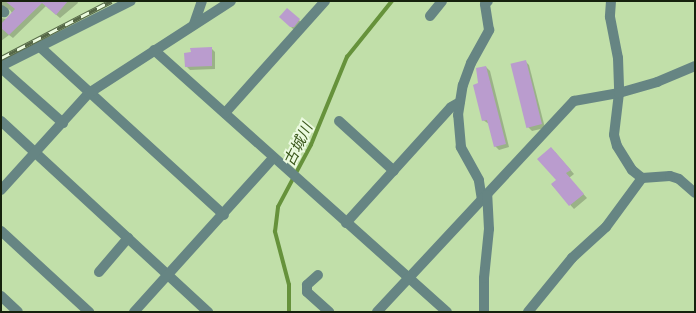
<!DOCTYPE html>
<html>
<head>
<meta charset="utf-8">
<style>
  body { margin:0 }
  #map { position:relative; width:696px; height:313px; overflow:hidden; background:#c1dfa9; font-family:Georgia,"Noto Sans JP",serif }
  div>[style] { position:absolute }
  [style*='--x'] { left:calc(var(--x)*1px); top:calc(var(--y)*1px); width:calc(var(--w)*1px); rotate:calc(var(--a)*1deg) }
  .shadow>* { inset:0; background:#0003 }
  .stream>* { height:3.5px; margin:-1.75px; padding:0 1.75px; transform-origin:1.75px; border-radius:1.75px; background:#66923b }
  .building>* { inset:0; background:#ba9cce; transform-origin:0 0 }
  .minor>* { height:10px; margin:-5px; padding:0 5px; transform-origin:5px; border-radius:5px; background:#668583 }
  .rail>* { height:4.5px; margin-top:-2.25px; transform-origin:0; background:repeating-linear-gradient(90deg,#ebfadf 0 9px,#566848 0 18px); box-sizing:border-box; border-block:1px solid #566848 }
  span { translate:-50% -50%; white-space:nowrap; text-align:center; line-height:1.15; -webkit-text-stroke:4px #ebfadf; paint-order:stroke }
  .water-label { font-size:15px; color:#3b581c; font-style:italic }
  .frame { position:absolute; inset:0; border:2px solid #16210d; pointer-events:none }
</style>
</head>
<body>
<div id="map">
  <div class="shadow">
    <i style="clip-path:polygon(1px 1px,77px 1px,78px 3px,60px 18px,46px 6px,13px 38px,9px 35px,1px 41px,1px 18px,7px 19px,12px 13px,10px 10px,2px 7px,1px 10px)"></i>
    <i style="clip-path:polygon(287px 9px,303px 24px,294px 30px,281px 17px)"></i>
    <i style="clip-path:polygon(211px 48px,215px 52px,215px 69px,190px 70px,186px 66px)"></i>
    <i style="clip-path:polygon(525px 61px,529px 65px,545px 128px,532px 131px,528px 127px)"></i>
    <i style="clip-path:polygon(486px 67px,490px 71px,509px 147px,499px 150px,495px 146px,489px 124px,483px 120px,480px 84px)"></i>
    <i style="clip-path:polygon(555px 152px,574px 174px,569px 178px,587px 198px,574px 209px,552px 185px,557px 181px)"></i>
  </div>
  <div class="stream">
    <i style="--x:289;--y:312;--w:27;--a:-90"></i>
    <i style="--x:289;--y:285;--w:55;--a:-104.8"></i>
    <i style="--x:275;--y:232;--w:25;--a:-83"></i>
    <i style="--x:278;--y:207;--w:70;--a:-62"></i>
    <i style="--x:311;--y:145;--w:95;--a:-67.8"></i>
    <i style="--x:347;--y:57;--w:72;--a:-51.2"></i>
  </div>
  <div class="building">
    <i style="clip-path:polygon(5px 1px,68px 1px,56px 15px,42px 3px,9px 35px,1px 28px,1px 24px,15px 9px)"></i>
    <i style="clip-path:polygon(287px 8px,300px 19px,294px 27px,290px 27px,279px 17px)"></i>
    <i style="clip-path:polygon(212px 47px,212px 66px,185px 67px,184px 53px,191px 52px,190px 48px)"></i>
    <i style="left:526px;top:60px;width:66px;height:16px;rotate:76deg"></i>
    <i style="clip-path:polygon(486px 66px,506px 144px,494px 147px,487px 120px,482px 121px,473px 85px,478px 83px,476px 68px)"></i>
    <i style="clip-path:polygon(551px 147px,571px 170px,566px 173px,584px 194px,569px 206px,551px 184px,556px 180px,537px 159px)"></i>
  </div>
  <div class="minor">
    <i style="--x:611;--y:1;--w:16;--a:94"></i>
    <i style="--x:610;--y:17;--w:42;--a:79"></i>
    <i style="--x:618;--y:58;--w:35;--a:88"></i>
    <i style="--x:619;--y:93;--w:42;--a:96.8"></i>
    <i style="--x:614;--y:135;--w:11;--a:75"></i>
    <i style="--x:617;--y:146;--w:28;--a:58"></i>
    <i style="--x:632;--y:170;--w:13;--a:39"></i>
    <i style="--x:642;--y:178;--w:28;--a:-4"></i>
    <i style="--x:670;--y:176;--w:9;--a:18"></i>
    <i style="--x:679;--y:179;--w:21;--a:41"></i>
    <i style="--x:1;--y:10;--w:4;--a:34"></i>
    <i style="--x:430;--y:16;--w:19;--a:-51"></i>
    <i style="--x:194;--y:24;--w:24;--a:-71"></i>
    <i style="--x:40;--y:47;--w:249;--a:42.4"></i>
    <i style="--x:154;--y:50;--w:393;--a:41.8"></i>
    <i style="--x:1;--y:66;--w:145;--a:-26.6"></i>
    <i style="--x:1;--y:68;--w:83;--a:41.6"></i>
    <i style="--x:225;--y:113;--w:150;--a:-48.2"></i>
    <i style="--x:1;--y:121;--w:282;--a:42.7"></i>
    <i style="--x:339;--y:121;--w:74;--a:42.3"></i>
    <i style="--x:1;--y:190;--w:131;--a:-47.8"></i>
    <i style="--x:89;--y:93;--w:169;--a:-32.9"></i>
    <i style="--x:482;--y:200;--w:20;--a:-99"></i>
    <i style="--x:479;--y:180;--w:38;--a:-119"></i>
    <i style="--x:461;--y:147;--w:32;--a:-95"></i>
    <i style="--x:458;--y:115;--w:30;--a:-81"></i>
    <i style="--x:463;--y:85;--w:23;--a:-70"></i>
    <i style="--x:471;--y:63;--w:38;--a:-61"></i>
    <i style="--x:489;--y:30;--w:26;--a:-99"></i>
    <i style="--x:485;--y:4;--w:4;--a:-45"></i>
    <i style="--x:346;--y:223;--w:156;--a:-47.8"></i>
    <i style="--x:451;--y:107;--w:10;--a:-29"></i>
    <i style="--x:1;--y:231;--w:120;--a:42.6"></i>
    <i style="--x:99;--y:272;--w:45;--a:-49.5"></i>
    <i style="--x:318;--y:275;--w:15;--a:138"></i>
    <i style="--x:307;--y:285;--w:7;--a:90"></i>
    <i style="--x:307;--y:292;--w:30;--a:42"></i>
    <i style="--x:1;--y:296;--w:23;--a:43"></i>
    <i style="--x:134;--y:312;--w:207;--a:-47.9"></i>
    <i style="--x:377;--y:312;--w:289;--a:-47"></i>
    <i style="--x:574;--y:101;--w:46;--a:-10.1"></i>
    <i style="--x:619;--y:93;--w:40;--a:-16"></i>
    <i style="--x:657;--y:82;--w:41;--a:-22.8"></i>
    <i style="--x:484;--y:312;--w:34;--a:-90"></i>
    <i style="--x:484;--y:278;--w:49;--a:-84.2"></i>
    <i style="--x:489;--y:229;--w:34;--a:-93"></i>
    <i style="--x:528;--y:312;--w:70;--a:-50.8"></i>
    <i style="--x:572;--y:258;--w:46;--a:-42.4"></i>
    <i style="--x:606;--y:227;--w:61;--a:-53.7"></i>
  </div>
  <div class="rail">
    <i style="--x:1;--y:58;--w:124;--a:-27.4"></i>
  </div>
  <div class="water-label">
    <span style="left:297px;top:144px;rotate:-64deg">古城川</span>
  </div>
  <div class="frame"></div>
</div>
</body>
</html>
